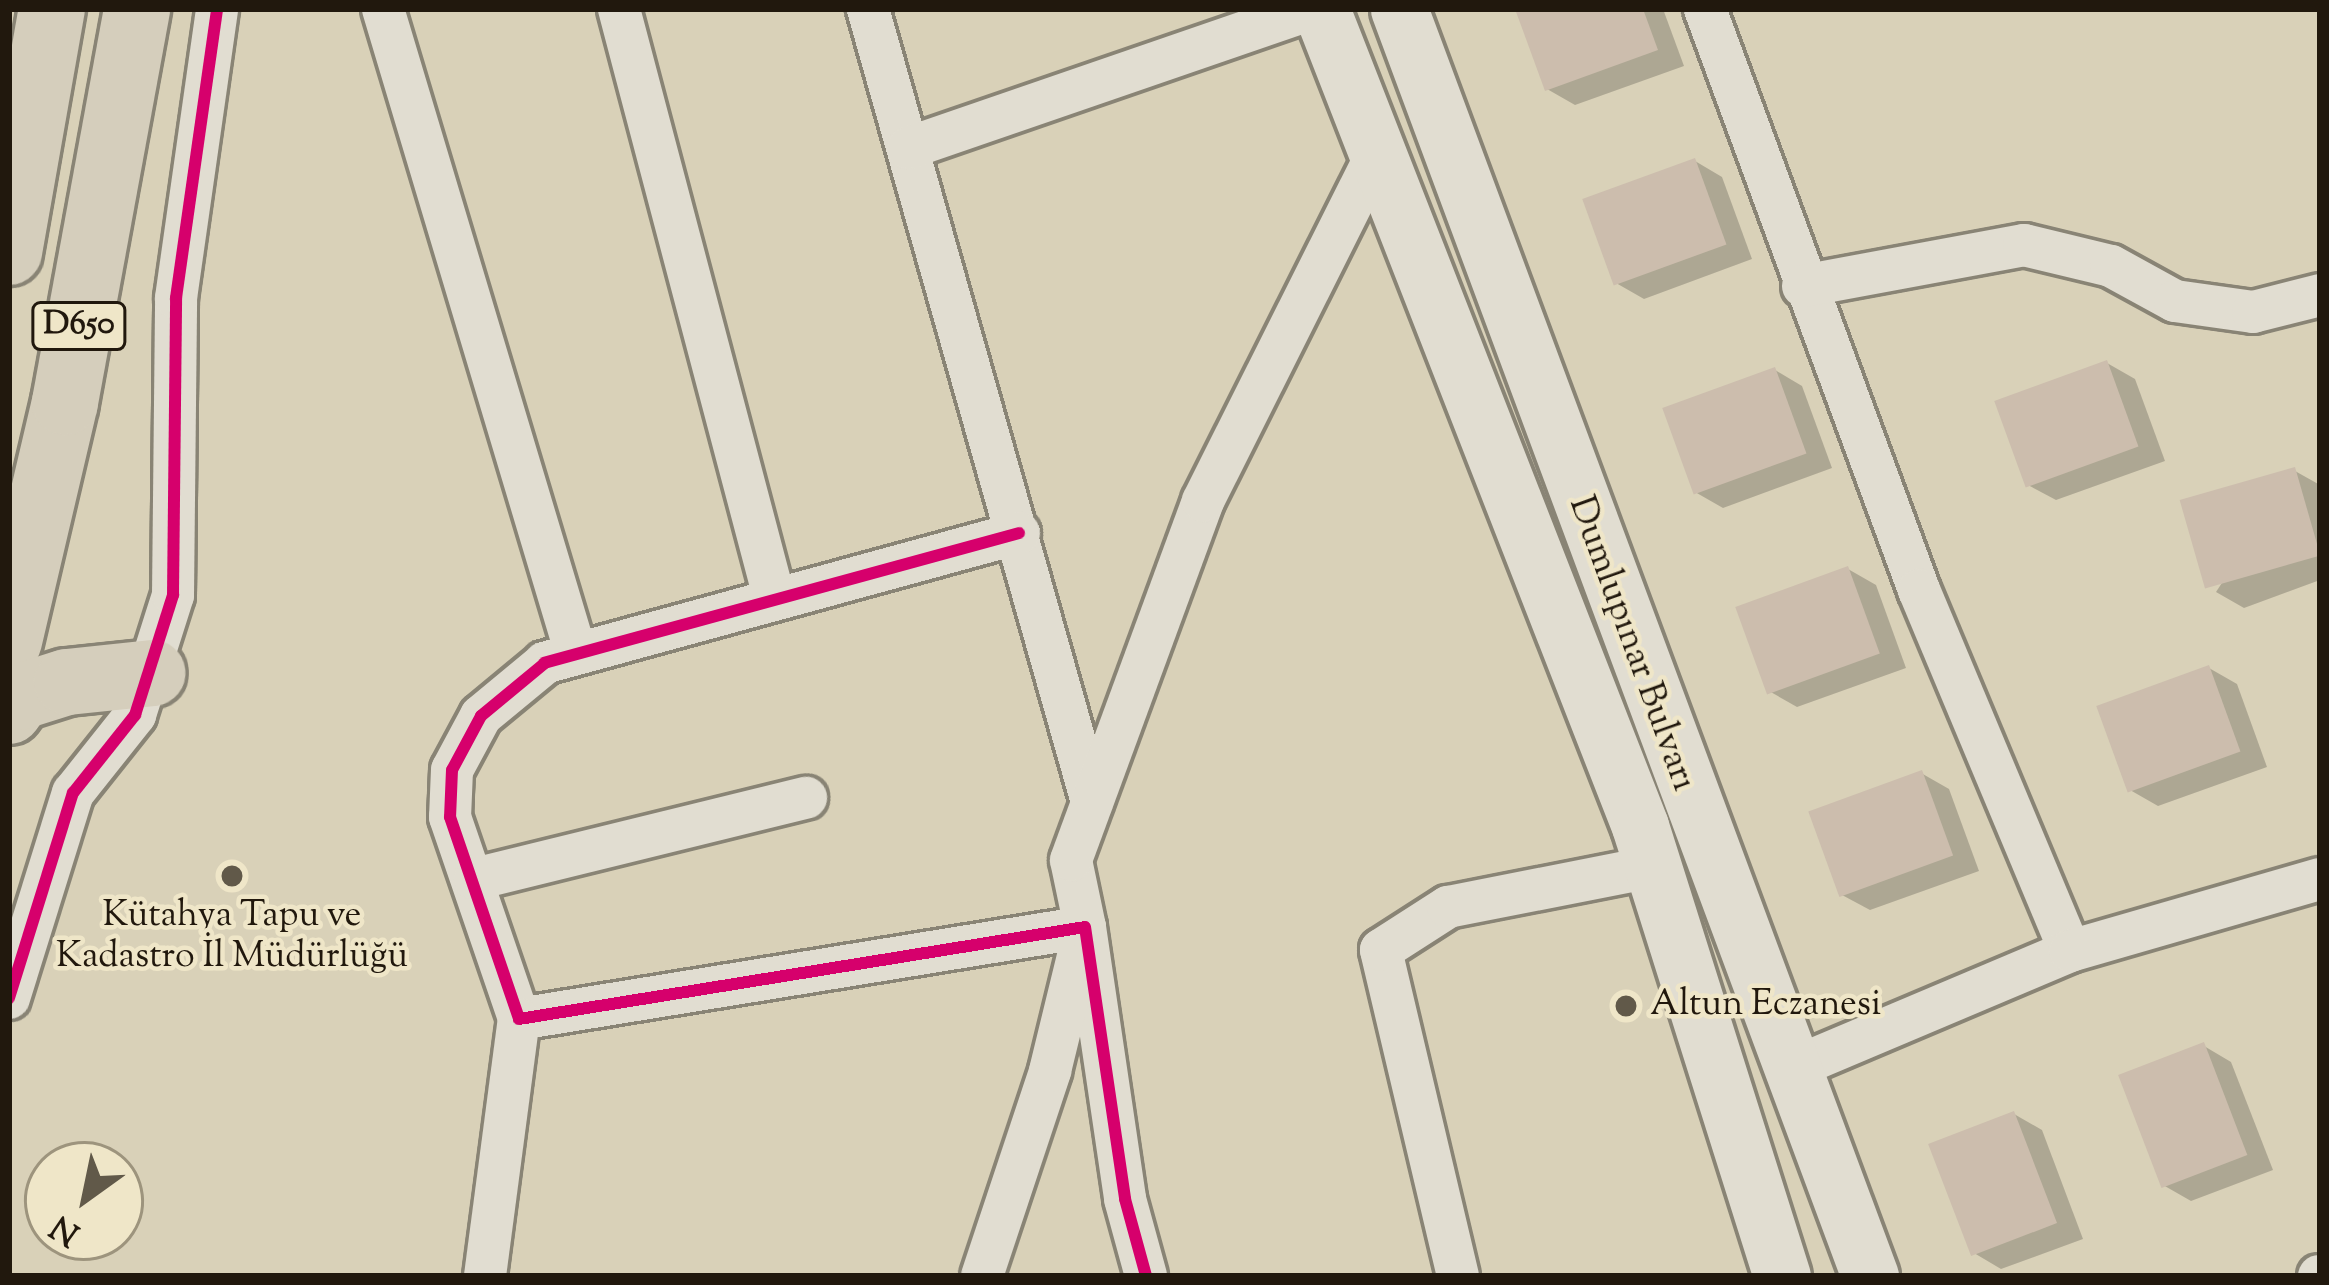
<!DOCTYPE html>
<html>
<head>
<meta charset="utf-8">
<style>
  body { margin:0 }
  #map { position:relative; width:2329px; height:1285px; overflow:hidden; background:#d9d1b8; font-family:"Sorts Mill Goudy",serif }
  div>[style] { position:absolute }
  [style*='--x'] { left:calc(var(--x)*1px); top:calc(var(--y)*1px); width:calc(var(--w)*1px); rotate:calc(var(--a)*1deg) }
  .shadow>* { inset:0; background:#0003 }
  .building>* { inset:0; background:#ccbdad; transform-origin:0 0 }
  .roads { filter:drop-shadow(3px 0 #898475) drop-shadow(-3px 0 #898475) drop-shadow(0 3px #898475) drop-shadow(0 -3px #898475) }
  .street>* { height:42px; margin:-21px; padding:0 21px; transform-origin:21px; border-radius:21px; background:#e1ddd1 }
  .secondary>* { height:57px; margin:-28.5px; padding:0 28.5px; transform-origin:28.5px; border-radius:28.5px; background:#e1ddd1 }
  .highway>* { height:66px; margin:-33px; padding:0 33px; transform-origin:33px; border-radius:33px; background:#d5cebc }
  .cycleway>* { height:12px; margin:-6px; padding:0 6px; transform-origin:6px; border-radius:6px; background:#d6006c }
  .dots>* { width:33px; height:33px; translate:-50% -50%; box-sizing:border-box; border:6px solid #efe6c8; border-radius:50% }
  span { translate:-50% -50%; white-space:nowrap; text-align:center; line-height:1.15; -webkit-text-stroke:9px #efe6c8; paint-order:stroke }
  .shield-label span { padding:3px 9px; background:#efe6c8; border:3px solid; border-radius:9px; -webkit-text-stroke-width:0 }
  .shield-label { font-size:33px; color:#21180d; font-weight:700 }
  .street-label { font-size:36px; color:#21180d }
  .poi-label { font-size:36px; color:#21180d }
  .left { translate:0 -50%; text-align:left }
  .frame { position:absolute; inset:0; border:12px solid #21180d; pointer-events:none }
  .north { position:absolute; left:24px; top:1141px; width:120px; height:120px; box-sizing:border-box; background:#efe6c8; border:3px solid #9d947d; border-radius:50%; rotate:213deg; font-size:33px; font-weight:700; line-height:48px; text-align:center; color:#21180d }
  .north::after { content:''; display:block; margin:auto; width:42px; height:54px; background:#615949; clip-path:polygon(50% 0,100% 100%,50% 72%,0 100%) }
</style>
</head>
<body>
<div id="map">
  <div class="shadow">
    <i style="clip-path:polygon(1518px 9px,1663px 9px,1684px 66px,1575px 105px,1547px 89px)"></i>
    <i style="clip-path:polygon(1695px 161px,1722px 177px,1752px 259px,1644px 299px,1616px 283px)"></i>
    <i style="clip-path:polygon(2107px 363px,2135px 379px,2165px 461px,2056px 500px,2028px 485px)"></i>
    <i style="clip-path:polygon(1775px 370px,1802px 386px,1832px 468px,1723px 508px,1695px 492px)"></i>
    <i style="clip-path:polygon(2295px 471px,2320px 485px,2320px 580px,2244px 608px,2216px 592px)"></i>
    <i style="clip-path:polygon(1848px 569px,1876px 585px,1906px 668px,1797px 707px,1769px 691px)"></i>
    <i style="clip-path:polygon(2209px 668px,2237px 684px,2267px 767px,2158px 806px,2130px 790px)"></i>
    <i style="clip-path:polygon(1921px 773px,1949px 789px,1979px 871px,1870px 910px,1842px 895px)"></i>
    <i style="clip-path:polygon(2204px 1046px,2231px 1062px,2273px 1170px,2191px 1201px,2163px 1185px)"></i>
    <i style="clip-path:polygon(2014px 1114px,2042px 1130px,2083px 1239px,2001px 1269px,1974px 1253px)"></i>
  </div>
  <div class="building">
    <i style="clip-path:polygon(1515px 9px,1643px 9px,1658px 50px,1545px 91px)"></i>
    <i style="left:1695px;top:158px;width:92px;height:120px;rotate:70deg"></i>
    <i style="left:2107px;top:360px;width:92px;height:120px;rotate:70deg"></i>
    <i style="left:1775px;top:367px;width:92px;height:120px;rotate:70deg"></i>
    <i style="left:2295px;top:467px;width:92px;height:120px;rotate:74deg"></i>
    <i style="left:1848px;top:566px;width:93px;height:120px;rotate:70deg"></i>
    <i style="left:2209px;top:665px;width:92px;height:120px;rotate:70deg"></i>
    <i style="left:1922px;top:770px;width:91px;height:121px;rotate:70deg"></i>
    <i style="left:2204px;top:1042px;width:121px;height:92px;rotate:69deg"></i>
    <i style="left:2014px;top:1111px;width:120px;height:92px;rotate:69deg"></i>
  </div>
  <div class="roads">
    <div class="street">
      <i style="--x:383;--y:9;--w:669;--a:73.33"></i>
      <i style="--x:619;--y:9;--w:608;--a:75.23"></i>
      <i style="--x:868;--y:9;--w:824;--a:74.23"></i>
      <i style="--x:1705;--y:9;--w:619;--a:69.78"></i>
      <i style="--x:1919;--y:590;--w:391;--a:67.3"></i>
      <i style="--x:908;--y:148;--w:427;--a:-19"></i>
      <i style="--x:1803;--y:286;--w:225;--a:-10.5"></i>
      <i style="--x:2024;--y:245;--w:89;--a:13.6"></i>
      <i style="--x:2111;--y:266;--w:73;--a:28.7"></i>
      <i style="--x:2175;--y:301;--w:79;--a:8"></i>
      <i style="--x:2253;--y:312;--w:69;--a:-14.2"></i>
      <i style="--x:1019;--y:533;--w:492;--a:164.7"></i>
      <i style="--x:545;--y:663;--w:83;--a:140.4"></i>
      <i style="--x:481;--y:716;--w:61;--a:118.2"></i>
      <i style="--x:452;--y:770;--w:47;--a:92.4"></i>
      <i style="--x:450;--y:817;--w:213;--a:71.1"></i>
      <i style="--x:519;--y:1019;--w:573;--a:-9.23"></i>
      <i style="--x:1085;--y:927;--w:275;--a:81.6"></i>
      <i style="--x:1125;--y:1199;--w:80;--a:74.7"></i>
      <i style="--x:475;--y:879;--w:341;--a:-13.8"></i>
      <i style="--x:9;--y:998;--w:215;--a:-72.7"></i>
      <i style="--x:73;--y:793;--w:100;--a:-51.5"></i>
      <i style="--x:135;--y:715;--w:126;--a:-72.4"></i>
      <i style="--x:173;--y:595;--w:297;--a:-89.4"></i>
      <i style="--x:176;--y:298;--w:292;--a:-81.9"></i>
      <i style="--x:1791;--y:1069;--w:303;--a:-22.9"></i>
      <i style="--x:2070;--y:951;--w:260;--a:-16.1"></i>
      <i style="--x:485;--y:1276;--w:259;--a:-82.5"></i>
      <i style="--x:982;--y:1276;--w:216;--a:-71.6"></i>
      <i style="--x:1050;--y:1071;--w:148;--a:-76.3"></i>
      <i style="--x:1085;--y:927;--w:68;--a:-101.8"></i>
      <i style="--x:1071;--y:860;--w:382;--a:-69.8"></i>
      <i style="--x:1203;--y:501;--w:386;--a:-63.4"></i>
      <i style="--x:1458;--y:1276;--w:335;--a:-103.3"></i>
      <i style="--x:1381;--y:950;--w:80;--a:-32.7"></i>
      <i style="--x:1448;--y:907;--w:208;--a:-11.1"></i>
      <i style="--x:2319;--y:1276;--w:1;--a:0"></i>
    </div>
    <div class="secondary">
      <i style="--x:1321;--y:9;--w:877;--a:68.67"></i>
      <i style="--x:1640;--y:826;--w:472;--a:72.5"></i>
      <i style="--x:1399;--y:9;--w:1352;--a:69.61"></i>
    </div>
    <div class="highway">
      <i style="--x:9;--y:252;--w:247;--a:-80"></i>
      <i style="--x:9;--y:641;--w:245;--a:-76.8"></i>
      <i style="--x:65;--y:402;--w:400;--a:-79.6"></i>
      <i style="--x:9;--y:711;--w:17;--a:-54"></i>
      <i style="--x:19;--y:697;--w:50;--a:-17.4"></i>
      <i style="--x:67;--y:682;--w:86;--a:-6"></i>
    </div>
  </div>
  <div class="cycleway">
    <i style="--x:1019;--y:533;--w:492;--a:164.7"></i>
    <i style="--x:545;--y:663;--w:83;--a:140.4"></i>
    <i style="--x:481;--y:716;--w:61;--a:118.2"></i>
    <i style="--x:452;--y:770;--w:47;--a:92.4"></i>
    <i style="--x:450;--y:817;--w:213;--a:71.1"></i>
    <i style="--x:519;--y:1019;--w:573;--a:-9.23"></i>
    <i style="--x:1085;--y:927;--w:275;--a:81.6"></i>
    <i style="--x:1125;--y:1199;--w:80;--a:74.7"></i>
    <i style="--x:9;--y:998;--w:215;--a:-72.7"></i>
    <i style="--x:73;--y:793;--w:100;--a:-51.5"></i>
    <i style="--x:135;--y:715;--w:126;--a:-72.4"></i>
    <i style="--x:173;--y:595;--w:297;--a:-89.4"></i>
    <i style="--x:176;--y:298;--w:292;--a:-81.9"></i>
  </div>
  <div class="dots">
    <i style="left:232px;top:876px;background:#615949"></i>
    <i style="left:1626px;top:1006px;background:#615949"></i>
  </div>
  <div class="shield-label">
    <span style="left:79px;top:326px">D650</span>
  </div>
  <div class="street-label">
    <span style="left:1631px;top:644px;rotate:70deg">Dumlupınar Bulvarı</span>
  </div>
  <div class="poi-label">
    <span style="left:232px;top:937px">Kütahya Tapu ve<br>Kadastro İl Müdürlüğü</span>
    <span class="left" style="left:1650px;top:1006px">Altun Eczanesi</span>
  </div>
  <div class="frame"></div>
  <div class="north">N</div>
</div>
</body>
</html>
